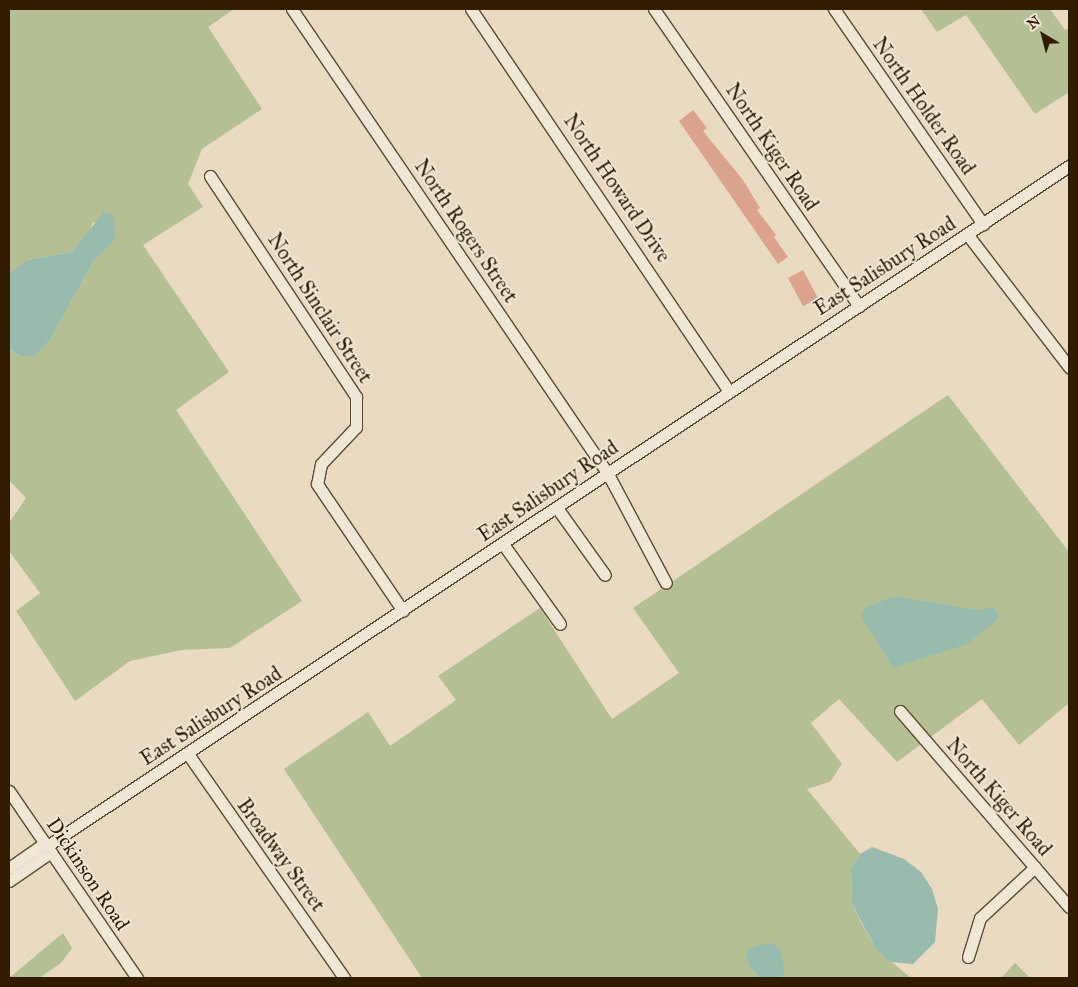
<!DOCTYPE html>
<html>
<head>
<meta charset="utf-8">
<style>
  body { margin:0 }
  #map { position:relative; width:1078px; height:987px; overflow:hidden; background:#e9dac1; font-family:"IM FELL Great Primer",serif }
  div>[style] { position:absolute }
  [style*='--x'] { left:calc(var(--x)*1px); top:calc(var(--y)*1px); width:calc(var(--w)*1px); rotate:calc(var(--a)*1deg) }
  .green>* { inset:0; background:#b4c094 }
  .water>* { inset:0; background:#99bbad }
  .building>* { inset:0; background:#dba38e; transform-origin:0 0 }
  .roads { filter:drop-shadow(1px 0 #5f4c30) drop-shadow(-1px 0 #5f4c30) drop-shadow(0 1px #5f4c30) drop-shadow(0 -1px #5f4c30) }
  .minor>* { height:11px; margin:-5.5px; padding:0 5.5px; transform-origin:5.5px; border-radius:5.5px; background:#f1e7d7 }
  span { translate:-50% -50%; white-space:nowrap; text-align:center; line-height:1.15; -webkit-text-stroke:4px #f1e7d7; paint-order:stroke }
  .street-label { font-size:20px; color:#311c00 }
  .frame { position:absolute; inset:0; border:10px solid #311c00; pointer-events:none }
  .north { position:absolute; left:1018px; top:10px; width:50px; height:50px; -webkit-text-stroke:4px #f1e7d7; paint-order:stroke; rotate:323deg; font-size:14px; font-weight:700; line-height:20px; text-align:center; color:#311c00 }
  .north::after { content:''; display:block; margin:auto; width:18px; height:22px; background:#311c00; clip-path:polygon(50% 0,100% 100%,50% 72%,0 100%) }
</style>
</head>
<body>
<div id="map">
  <div class="green">
    <i style="clip-path:polygon(9px 9px,234px 9px,208px 27px,262px 109px,202px 149px,188px 184px,203px 207px,143px 245px,229px 372px,176px 410px,302px 601px,230px 648px,182px 650px,130px 661px,75px 701px,16px 611px,40px 593px,9px 551px,9px 523px,26px 498px,9px 480px,9px 349px,20px 356px,35px 356px,50px 340px,93px 262px,115px 240px,93px 222px,88px 236px,72px 252px,27px 260px,9px 273px)"></i>
    <i style="clip-path:polygon(921px 9px,1050px 9px,1065px 30px,1069px 28px,1069px 92px,1035px 114px,966px 15px,937px 32px)"></i>
    <i style="clip-path:polygon(948px 395px,1069px 552px,1069px 703px,1019px 745px,982px 699px,897px 762px,839px 699px,811px 723px,842px 764px,830px 782px,807px 789px,860px 854px,851px 868px,852px 904px,863px 926px,876px 949px,911px 978px,779px 978px,785px 974px,749px 966px,759px 978px,422px 978px,284px 769px,368px 712px,390px 746px,456px 700px,438px 676px,540px 608px,612px 719px,679px 673px,633px 608px)"></i>
    <i style="clip-path:polygon(63px 933px,72px 948px,61px 963px,39px 978px,9px 978px)"></i>
    <i style="clip-path:polygon(1015px 963px,1030px 978px,1001px 978px)"></i>
  </div>
  <div class="water">
    <i style="clip-path:polygon(104px 212px,114px 216px,115px 240px,93px 262px,50px 340px,35px 356px,20px 356px,9px 349px,9px 273px,27px 260px,72px 252px)"></i>
    <i style="clip-path:polygon(895px 596px,979px 610px,994px 607px,999px 618px,967px 644px,893px 668px,861px 616px,865px 608px)"></i>
    <i style="clip-path:polygon(872px 847px,904px 859px,921px 872px,932px 889px,938px 909px,935px 942px,913px 964px,890px 962px,876px 949px,852px 904px,851px 868px,860px 854px)"></i>
    <i style="clip-path:polygon(769px 942px,780px 949px,783px 960px,785px 974px,779px 978px,759px 978px,749px 966px,746px 950px)"></i>
  </div>
  <div class="building">
    <i style="clip-path:polygon(693px 110px,707px 128px,703px 131px,743px 180px,760px 208px,757px 210px,776px 235px,774px 237px,788px 257px,778px 264px,679px 121px)"></i>
    <i style="left:803px;top:270px;width:32px;height:17px;rotate:62deg"></i>
  </div>
  <div class="roads">
    <div class="minor">
      <i style="--x:292;--y:9;--w:562;--a:55.8"></i>
      <i style="--x:608;--y:474;--w:123;--a:62"></i>
      <i style="--x:471;--y:9;--w:461;--a:56"></i>
      <i style="--x:654;--y:9;--w:361;--a:55.4"></i>
      <i style="--x:834;--y:9;--w:262;--a:55.3"></i>
      <i style="--x:210;--y:176;--w:265;--a:56.5"></i>
      <i style="--x:356;--y:397;--w:30;--a:90"></i>
      <i style="--x:356;--y:427;--w:51;--a:133.4"></i>
      <i style="--x:321;--y:464;--w:20;--a:101"></i>
      <i style="--x:317;--y:484;--w:153;--a:55.9"></i>
      <i style="--x:967;--y:234;--w:168;--a:52.5"></i>
      <i style="--x:557;--y:508;--w:82;--a:54.4"></i>
      <i style="--x:503;--y:544;--w:98;--a:54.5"></i>
      <i style="--x:900;--y:711;--w:259;--a:49.2"></i>
      <i style="--x:188;--y:754;--w:273;--a:55.1"></i>
      <i style="--x:9;--y:791;--w:227;--a:55.6"></i>
      <i style="--x:47;--y:846;--w:1228;--a:-33.64"></i>
      <i style="--x:9;--y:868;--w:44;--a:-34.8"></i>
      <i style="--x:9;--y:881;--w:51;--a:-34.6"></i>
      <i style="--x:968;--y:957;--w:41;--a:-72.9"></i>
      <i style="--x:980;--y:918;--w:75;--a:-42.8"></i>
    </div>
  </div>
  <div class="street-label">
    <span style="left:924px;top:106px;rotate:55deg">North Holder Road</span>
    <span style="left:772px;top:147px;rotate:56deg">North Kiger Road</span>
    <span style="left:617px;top:188px;rotate:56deg">North Howard Drive</span>
    <span style="left:466px;top:231px;rotate:56deg">North Rogers Street</span>
    <span style="left:885px;top:266px;rotate:-33deg">East Salisbury Road</span>
    <span style="left:320px;top:308px;rotate:57deg">North Sinclair Street</span>
    <span style="left:548px;top:491px;rotate:-34deg">East Salisbury Road</span>
    <span style="left:211px;top:716px;rotate:-33deg">East Salisbury Road</span>
    <span style="left:999px;top:797px;rotate:49deg">North Kiger Road</span>
    <span style="left:281px;top:855px;rotate:54deg">Broadway Street</span>
    <span style="left:88px;top:874px;rotate:56deg">Dickinson Road</span>
  </div>
  <div class="frame"></div>
  <div class="north">N</div>
</div>
</body>
</html>
